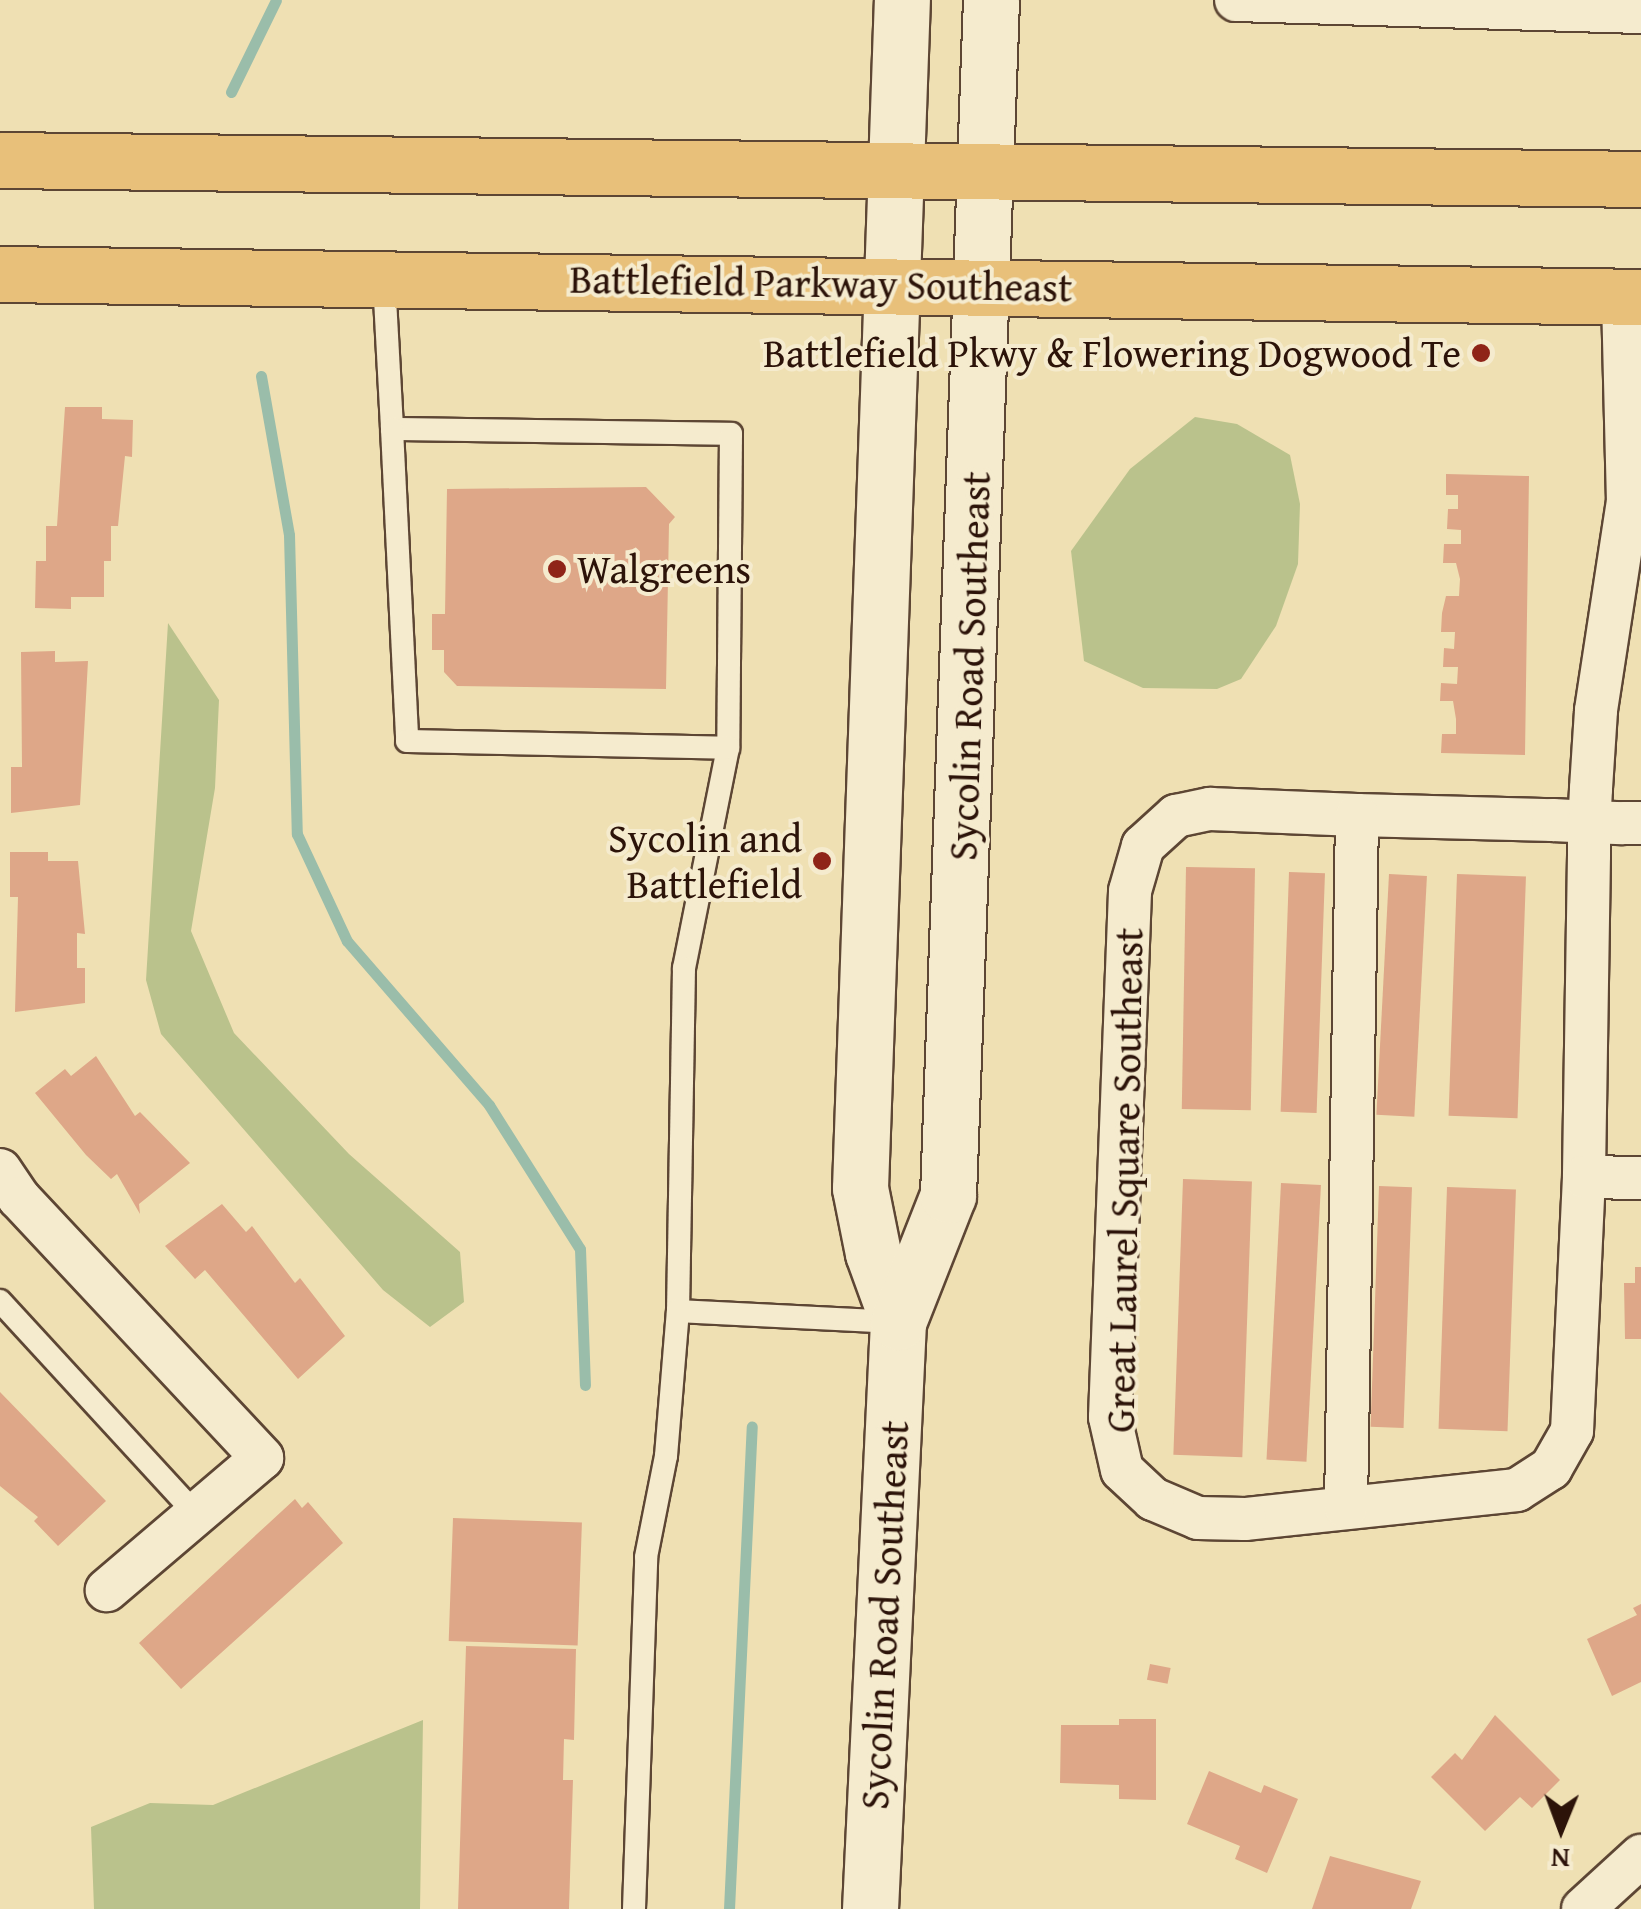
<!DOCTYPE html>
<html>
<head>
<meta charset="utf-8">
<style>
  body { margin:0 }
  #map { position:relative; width:1641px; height:1909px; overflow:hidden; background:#efe0b3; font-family:"Gentium Book Plus",serif }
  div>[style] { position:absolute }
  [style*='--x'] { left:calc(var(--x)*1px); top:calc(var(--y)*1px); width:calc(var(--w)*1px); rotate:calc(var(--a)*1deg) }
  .green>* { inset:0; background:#bac28c }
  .stream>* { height:11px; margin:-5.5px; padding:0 5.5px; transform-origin:5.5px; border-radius:5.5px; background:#9abdaa }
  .building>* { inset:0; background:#dea788; transform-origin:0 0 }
  .roads { filter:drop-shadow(2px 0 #5d4634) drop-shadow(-2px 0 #5d4634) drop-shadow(0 2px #5d4634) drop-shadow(0 -2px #5d4634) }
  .lane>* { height:22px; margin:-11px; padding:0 11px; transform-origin:11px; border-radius:11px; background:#f5ebce }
  .street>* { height:42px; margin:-21px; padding:0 21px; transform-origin:21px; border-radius:21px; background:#f5ebce }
  .secondary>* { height:55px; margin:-27.5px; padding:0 27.5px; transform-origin:27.5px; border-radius:27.5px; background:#f5ebce }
  .primary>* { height:55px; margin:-27.5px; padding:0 27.5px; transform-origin:27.5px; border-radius:27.5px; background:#e8c07a }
  .dots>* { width:28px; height:28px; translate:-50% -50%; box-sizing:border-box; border:5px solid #f5ebce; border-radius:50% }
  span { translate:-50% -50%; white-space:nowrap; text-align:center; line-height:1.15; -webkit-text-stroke:8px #f5ebce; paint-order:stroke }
  .street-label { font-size:40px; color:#2c1309 }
  .poi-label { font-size:40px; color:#2c1309 }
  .right { translate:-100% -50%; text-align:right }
  .left { translate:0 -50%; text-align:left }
  .north { position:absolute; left:1511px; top:1779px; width:100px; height:100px; -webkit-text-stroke:8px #f5ebce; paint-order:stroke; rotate:181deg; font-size:28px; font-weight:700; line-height:40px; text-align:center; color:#2c1309 }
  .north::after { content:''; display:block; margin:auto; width:35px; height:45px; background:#2c1309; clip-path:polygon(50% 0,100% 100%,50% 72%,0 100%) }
</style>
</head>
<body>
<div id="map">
  <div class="green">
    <i style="clip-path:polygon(1195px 417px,1237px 424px,1290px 455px,1300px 504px,1298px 564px,1276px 626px,1241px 679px,1217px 689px,1143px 688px,1084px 661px,1071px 551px,1130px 469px)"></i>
    <i style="clip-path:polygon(168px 623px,219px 700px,215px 788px,191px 931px,234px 1033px,349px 1154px,460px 1252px,464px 1302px,430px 1327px,383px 1290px,161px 1034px,146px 980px)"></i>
    <i style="clip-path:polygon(423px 1720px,420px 1909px,94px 1909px,91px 1827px,150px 1803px,213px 1805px)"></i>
  </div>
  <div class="stream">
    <i style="--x:231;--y:92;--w:102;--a:-63.9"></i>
    <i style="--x:261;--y:376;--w:161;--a:80"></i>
    <i style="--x:289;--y:535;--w:299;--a:88.5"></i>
    <i style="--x:297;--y:834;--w:118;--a:65"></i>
    <i style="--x:347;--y:941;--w:217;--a:49.1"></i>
    <i style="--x:489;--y:1105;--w:170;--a:57.7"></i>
    <i style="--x:580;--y:1249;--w:136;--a:87.9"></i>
    <i style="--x:729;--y:1909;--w:483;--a:-87.3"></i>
  </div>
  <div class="building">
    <i style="clip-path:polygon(65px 407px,102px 407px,102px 419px,133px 420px,132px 457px,125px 456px,118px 526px,111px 526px,111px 561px,104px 561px,104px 597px,71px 597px,71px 609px,35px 608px,36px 561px,46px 561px,46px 526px,57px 526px)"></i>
    <i style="clip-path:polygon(1446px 474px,1529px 476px,1525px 755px,1441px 753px,1442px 734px,1456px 734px,1456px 719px,1453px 701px,1440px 701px,1441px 683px,1457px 684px,1458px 667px,1443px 667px,1444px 648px,1454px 649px,1455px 632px,1441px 632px,1442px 613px,1446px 596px,1459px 596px,1460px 579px,1456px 563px,1443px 563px,1444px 544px,1461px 544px,1461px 530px,1447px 529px,1448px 509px,1458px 509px,1458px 495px,1446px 495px)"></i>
    <i style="clip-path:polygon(646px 487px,675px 517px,669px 524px,666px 689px,457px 686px,444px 672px,444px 650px,432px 650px,432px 614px,445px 614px,447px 489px)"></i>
    <i style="clip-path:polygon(55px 651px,55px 662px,88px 661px,80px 805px,11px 813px,11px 767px,22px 767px,21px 652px)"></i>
    <i style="clip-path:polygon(10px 852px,48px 852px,48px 861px,78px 861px,85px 934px,77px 933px,77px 968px,85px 968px,85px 1003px,15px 1012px,18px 897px,10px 897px)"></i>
    <i style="left:1186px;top:867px;width:69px;height:242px;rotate:1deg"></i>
    <i style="left:1289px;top:872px;width:36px;height:240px;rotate:2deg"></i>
    <i style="left:1389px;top:874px;width:38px;height:241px;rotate:3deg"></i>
    <i style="left:1457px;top:874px;width:69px;height:242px;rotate:2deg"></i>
    <i style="clip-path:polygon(96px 1056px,135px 1116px,140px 1112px,190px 1163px,139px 1204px,140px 1214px,117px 1174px,111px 1179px,86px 1155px,35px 1093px,65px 1069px,71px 1076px)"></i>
    <i style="left:1183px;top:1179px;width:69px;height:276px;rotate:2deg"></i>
    <i style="left:1281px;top:1183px;width:40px;height:277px;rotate:3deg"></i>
    <i style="left:1379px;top:1186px;width:33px;height:241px;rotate:2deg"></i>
    <i style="left:1447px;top:1187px;width:69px;height:242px;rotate:2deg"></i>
    <i style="clip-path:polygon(222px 1204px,246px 1232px,252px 1226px,295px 1283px,300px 1278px,345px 1336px,298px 1379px,205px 1270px,195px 1279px,165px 1246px)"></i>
    <i style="clip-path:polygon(1635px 1267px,1641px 1267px,1641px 1339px,1625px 1339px,1624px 1283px,1635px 1283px)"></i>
    <i style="clip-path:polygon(0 1392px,106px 1501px,58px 1546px,34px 1521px,38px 1517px,0 1486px)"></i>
    <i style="clip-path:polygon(295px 1499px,302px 1508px,308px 1502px,343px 1543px,181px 1689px,139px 1643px)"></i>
    <i style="left:453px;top:1518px;width:129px;height:123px;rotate:2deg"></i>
    <i style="clip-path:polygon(1641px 1604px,1641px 1682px,1612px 1696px,1587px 1639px,1637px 1615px,1633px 1608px)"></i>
    <i style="clip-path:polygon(466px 1646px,576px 1649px,574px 1740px,564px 1739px,563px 1780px,573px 1780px,569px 1909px,458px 1909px)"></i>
    <i style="left:1150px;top:1664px;width:21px;height:16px;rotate:11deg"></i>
    <i style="clip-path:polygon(1495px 1715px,1560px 1780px,1532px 1808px,1520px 1797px,1485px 1831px,1431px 1777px,1455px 1753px,1462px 1760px)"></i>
    <i style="clip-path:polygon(1119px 1719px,1156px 1719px,1156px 1800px,1119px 1799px,1119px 1785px,1060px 1783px,1061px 1725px,1119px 1725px)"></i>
    <i style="clip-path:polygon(1209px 1771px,1261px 1793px,1264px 1785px,1298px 1799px,1267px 1873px,1235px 1859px,1240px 1846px,1187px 1824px)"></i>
    <i style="clip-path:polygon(1330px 1856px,1421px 1881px,1411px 1909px,1312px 1909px)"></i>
  </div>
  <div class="roads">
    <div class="lane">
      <i style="--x:384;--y:280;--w:149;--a:86.9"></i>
      <i style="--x:392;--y:429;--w:339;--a:0.8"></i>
      <i style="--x:731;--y:434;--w:314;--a:90.5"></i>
      <i style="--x:728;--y:748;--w:224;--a:101.3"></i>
      <i style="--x:684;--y:968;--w:343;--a:91"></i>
      <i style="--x:678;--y:1311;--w:217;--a:2.9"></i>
      <i style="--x:392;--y:429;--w:312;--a:87.2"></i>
      <i style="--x:407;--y:741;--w:321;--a:1.2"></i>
      <i style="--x:0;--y:1301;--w:289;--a:47.4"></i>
      <i style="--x:634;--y:1909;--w:352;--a:-88"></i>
      <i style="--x:646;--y:1557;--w:103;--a:-78.8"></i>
      <i style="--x:666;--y:1456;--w:145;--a:-85.3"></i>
    </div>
    <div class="street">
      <i style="--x:1236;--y:0;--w:405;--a:1.7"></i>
      <i style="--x:1623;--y:298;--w:203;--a:88.6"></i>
      <i style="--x:1628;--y:501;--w:212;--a:98.7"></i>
      <i style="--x:1596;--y:711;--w:78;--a:93.7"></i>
      <i style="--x:1591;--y:789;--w:33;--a:93"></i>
      <i style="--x:1589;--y:822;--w:33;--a:90"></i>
      <i style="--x:1589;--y:855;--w:322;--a:90.9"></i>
      <i style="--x:1584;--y:1177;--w:254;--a:92.7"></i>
      <i style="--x:1572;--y:1431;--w:43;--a:119.6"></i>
      <i style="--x:1551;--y:1468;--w:40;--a:147.1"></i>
      <i style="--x:1517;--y:1490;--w:274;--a:173.9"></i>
      <i style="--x:1245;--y:1519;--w:47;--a:-178.8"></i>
      <i style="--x:1198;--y:1518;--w:49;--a:-157.1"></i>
      <i style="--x:1153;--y:1499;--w:42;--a:-136.9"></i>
      <i style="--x:1122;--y:1470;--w:54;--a:-102.8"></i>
      <i style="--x:1110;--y:1417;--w:526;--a:-87.82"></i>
      <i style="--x:1130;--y:891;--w:47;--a:-73.9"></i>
      <i style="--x:1143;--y:846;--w:45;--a:-42.3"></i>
      <i style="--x:1176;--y:816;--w:35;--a:-12"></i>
      <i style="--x:1210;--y:809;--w:147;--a:2.3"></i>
      <i style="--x:1357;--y:815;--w:196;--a:1.5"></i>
      <i style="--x:1553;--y:820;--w:36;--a:3"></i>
      <i style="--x:1589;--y:822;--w:34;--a:2"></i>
      <i style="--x:1623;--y:823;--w:18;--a:0"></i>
      <i style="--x:0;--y:1170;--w:34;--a:56"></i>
      <i style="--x:19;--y:1198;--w:356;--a:46.9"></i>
      <i style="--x:262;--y:1458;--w:204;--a:139.6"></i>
      <i style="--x:1584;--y:1177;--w:57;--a:1"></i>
      <i style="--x:1346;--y:1508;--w:693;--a:-89.09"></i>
      <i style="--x:1583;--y:1909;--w:79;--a:-42.4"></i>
    </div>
    <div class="secondary">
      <i style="--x:898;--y:1322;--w:73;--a:-109.9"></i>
      <i style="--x:873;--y:1253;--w:66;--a:-101.3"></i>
      <i style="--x:860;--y:1188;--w:1189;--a:-87.98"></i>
      <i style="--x:870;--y:1909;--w:588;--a:-87.27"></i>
      <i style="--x:898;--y:1322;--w:136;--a:-68.5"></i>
      <i style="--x:948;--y:1195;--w:1196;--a:-87.94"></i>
    </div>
    <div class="primary">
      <i style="--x:0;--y:160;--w:1641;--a:0.66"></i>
      <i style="--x:0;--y:274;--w:1641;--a:0.8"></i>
    </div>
  </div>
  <div class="dots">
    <i style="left:1481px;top:353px;background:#8f2418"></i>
    <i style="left:557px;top:569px;background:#8f2418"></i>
    <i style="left:822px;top:861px;background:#8f2418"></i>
  </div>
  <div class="street-label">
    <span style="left:821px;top:283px;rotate:1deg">Battlefield Parkway Southeast</span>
    <span style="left:969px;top:666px;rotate:-88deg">Sycolin Road Southeast</span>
    <span style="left:1124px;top:1180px;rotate:-89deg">Great Laurel Square Southeast</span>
    <span style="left:884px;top:1615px;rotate:-87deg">Sycolin Road Southeast</span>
  </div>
  <div class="poi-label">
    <span class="right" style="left:1461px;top:353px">Battlefield Pkwy &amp; Flowering Dogwood Te</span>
    <span class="left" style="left:577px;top:569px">Walgreens</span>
    <span class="right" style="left:802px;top:861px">Sycolin and<br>Battlefield</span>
  </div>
  <div class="north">N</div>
</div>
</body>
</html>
